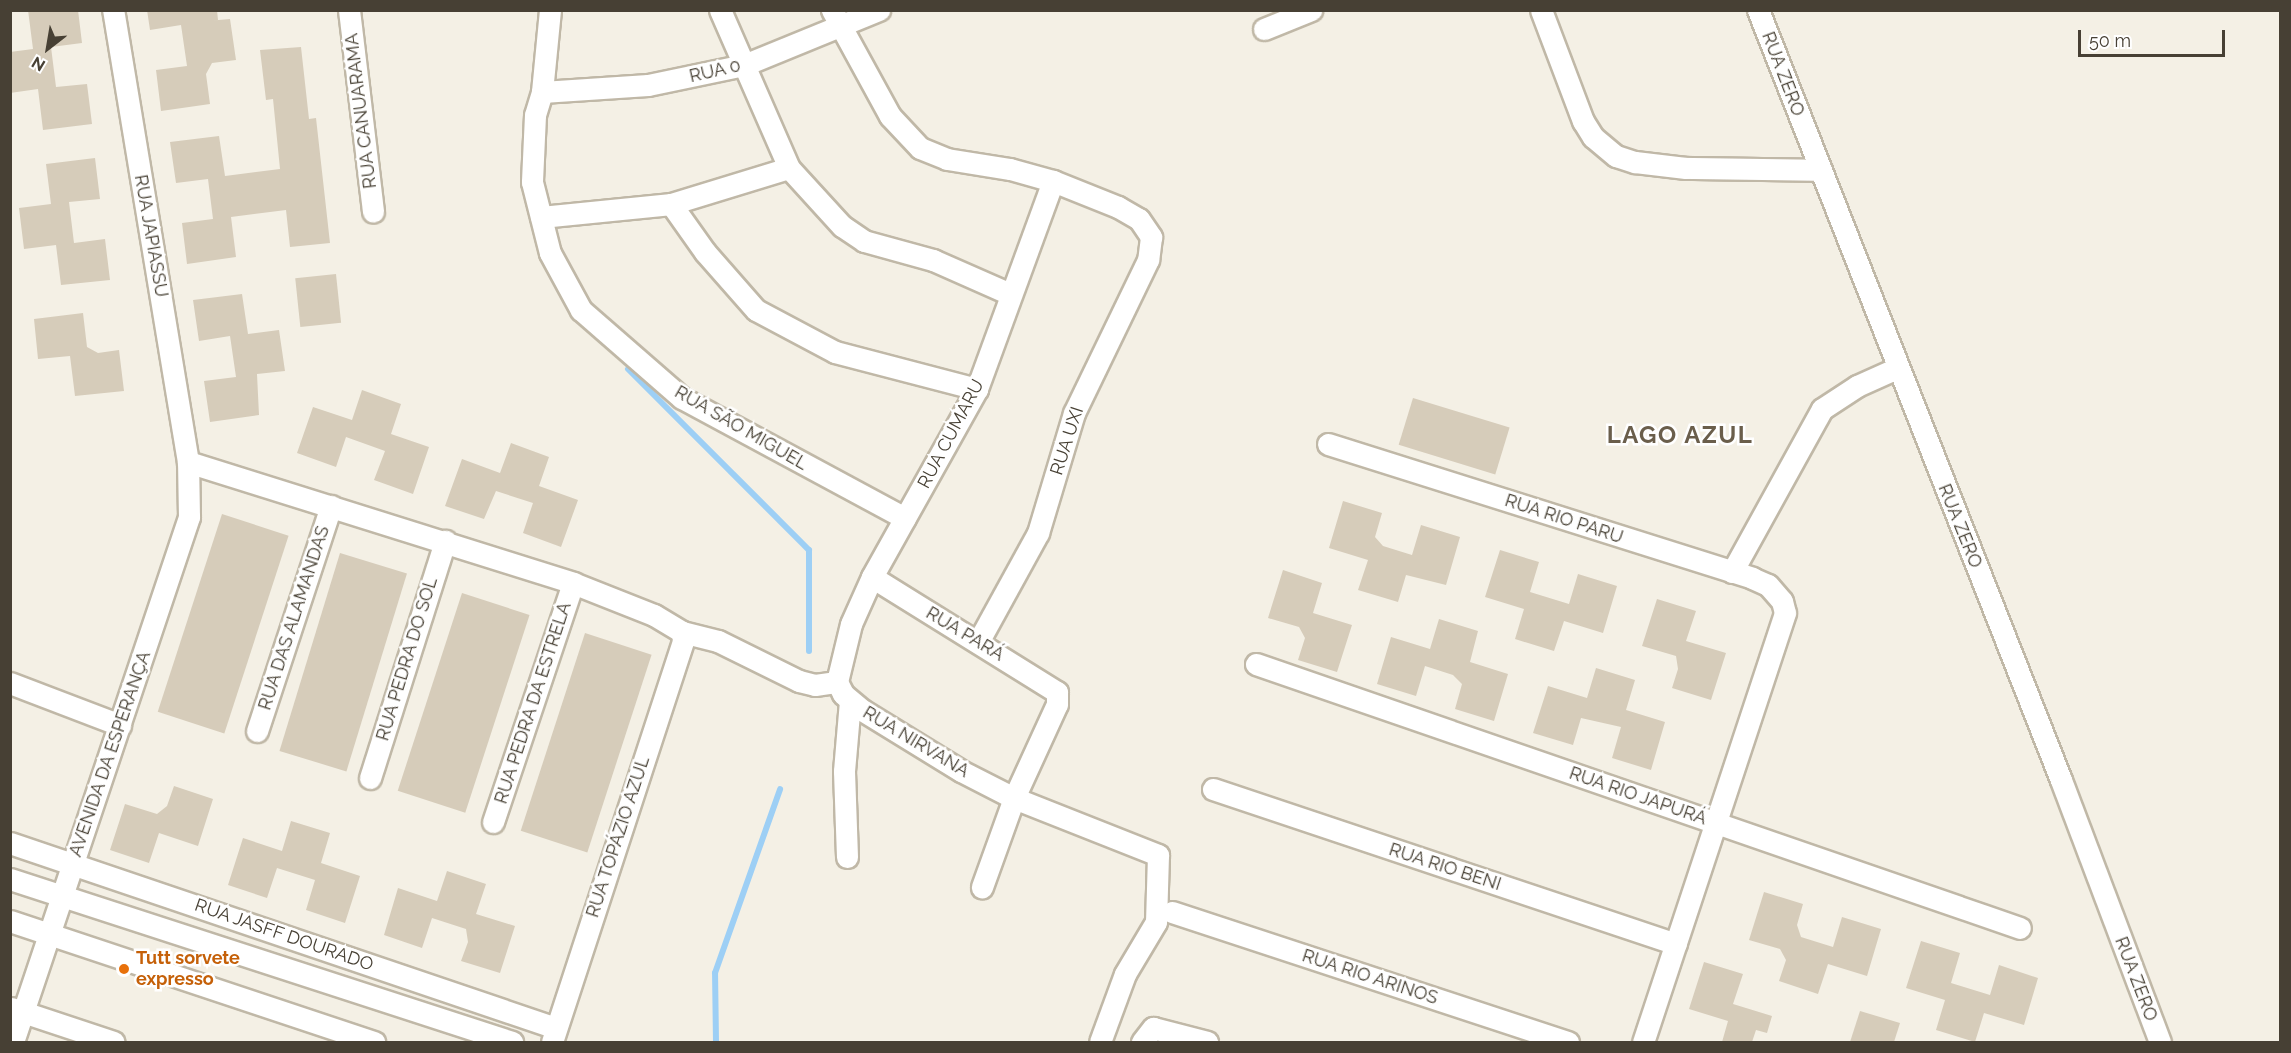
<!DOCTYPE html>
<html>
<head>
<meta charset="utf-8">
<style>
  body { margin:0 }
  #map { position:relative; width:2291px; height:1053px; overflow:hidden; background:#f4f0e5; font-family:Raleway,sans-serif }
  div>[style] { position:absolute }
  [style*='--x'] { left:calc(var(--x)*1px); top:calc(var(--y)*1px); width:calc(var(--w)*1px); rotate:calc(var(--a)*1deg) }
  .stream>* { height:6px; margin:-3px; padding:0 3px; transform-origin:3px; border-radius:3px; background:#9dcff5 }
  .building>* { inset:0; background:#d6ccba; transform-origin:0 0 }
  .roads { filter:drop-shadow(2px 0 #c0b8a7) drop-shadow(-2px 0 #c0b8a7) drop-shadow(0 2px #c0b8a7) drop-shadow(0 -2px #c0b8a7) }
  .minor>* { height:21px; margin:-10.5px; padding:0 10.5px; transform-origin:10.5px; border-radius:10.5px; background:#fff }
  .dots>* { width:16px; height:16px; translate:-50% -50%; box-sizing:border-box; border:3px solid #fff; border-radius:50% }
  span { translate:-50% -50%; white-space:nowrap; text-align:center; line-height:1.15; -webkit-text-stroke:5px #fff; paint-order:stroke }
  .street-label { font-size:18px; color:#474034 }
  .food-label { font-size:18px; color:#c56008; font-weight:700 }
  .left { translate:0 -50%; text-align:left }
  .district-label { font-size:24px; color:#6a5e4b; font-weight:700; letter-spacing:1.5px }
  .frame { position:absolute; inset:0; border:12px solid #474034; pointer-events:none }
  .north { position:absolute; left:18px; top:18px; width:60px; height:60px; -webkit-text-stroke:4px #fff; paint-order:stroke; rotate:211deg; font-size:16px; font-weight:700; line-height:24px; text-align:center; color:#474034 }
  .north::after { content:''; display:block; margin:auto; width:21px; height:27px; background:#474034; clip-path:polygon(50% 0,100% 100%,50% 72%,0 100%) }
  .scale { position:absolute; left:2078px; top:30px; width:147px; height:27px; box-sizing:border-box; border:3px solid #474034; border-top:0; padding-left:8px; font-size:18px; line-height:21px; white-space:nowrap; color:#474034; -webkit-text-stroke:4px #fff; paint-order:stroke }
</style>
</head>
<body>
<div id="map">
  <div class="stream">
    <i style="--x:628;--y:369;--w:256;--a:45"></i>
    <i style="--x:809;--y:550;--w:101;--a:90"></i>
    <i style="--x:716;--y:1042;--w:69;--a:-90.8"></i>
    <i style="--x:715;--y:973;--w:195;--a:-70.5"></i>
  </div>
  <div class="building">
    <i style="clip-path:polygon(28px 10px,78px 10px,82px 43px,51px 47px,56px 87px,87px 84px,92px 124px,43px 130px,38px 89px,10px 93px,10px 52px,33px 49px)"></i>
    <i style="clip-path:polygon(147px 10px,217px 10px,218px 20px,207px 21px,230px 19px,236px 60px,212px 63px,206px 74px,210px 104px,161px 111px,156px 70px,187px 66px,181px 25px,150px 30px)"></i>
    <i style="clip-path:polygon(301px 47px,309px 119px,316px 118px,330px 243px,290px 247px,286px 210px,231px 217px,236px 257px,187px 264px,182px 223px,213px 219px,208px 179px,176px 183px,170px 142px,219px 136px,225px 176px,280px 169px,273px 99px,266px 100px,260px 50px)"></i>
    <i style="clip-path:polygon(95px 158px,100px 199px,69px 202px,74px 243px,105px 239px,110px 280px,61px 285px,56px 245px,24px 249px,19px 208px,51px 204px,46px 164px)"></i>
    <i style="left:336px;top:274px;width:49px;height:41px;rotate:84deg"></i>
    <i style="clip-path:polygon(242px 294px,248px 334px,279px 330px,285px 371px,257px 374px,259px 415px,210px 422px,204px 381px,236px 377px,230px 336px,199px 341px,193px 300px)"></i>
    <i style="clip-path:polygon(83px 313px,87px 347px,98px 353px,119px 350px,124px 391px,75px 396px,70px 356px,38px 359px,34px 319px)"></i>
    <i style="clip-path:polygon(362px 390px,401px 404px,391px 434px,429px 447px,413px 494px,374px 480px,385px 451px,346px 437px,336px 467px,297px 453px,313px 407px,352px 420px)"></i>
    <i style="left:1413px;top:398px;width:101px;height:49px;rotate:17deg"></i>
    <i style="clip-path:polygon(511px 443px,549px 457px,539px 486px,578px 500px,561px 547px,523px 533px,533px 503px,496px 491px,484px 519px,445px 506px,462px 459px,500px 473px)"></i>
    <i style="clip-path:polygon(1343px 501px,1382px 513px,1375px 537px,1383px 546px,1412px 555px,1421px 525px,1460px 537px,1446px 585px,1406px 575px,1398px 602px,1358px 590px,1368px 560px,1329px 548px)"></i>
    <i style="left:222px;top:514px;width:70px;height:208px;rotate:18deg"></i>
    <i style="clip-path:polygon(1500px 550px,1539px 562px,1530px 592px,1569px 604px,1578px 574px,1617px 586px,1603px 633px,1564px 621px,1554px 651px,1515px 639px,1524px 609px,1485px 597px)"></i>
    <i style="left:340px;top:553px;width:70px;height:207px;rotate:17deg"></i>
    <i style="clip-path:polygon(1283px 570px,1322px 583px,1313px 613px,1352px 625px,1337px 672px,1298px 660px,1305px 638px,1299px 627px,1268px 618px)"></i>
    <i style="left:462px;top:593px;width:71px;height:208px;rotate:18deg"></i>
    <i style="clip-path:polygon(1657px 599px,1696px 611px,1686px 641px,1726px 653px,1711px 700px,1672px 688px,1678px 669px,1676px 656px,1642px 646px)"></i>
    <i style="clip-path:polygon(1439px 619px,1478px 631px,1470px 662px,1508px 674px,1494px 721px,1455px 709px,1462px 684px,1453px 675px,1425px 666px,1416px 696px,1377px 684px,1391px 637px,1430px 649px)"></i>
    <i style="left:585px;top:633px;width:70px;height:208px;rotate:18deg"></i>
    <i style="clip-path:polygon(1596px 668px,1635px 680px,1626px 710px,1665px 722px,1651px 770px,1612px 758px,1621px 727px,1581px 718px,1573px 745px,1533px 733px,1548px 686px,1587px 698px)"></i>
    <i style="clip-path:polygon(174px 786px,213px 799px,198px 846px,159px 833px,149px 863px,110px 850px,125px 804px,157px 814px,167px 806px)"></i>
    <i style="clip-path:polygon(291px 821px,330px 833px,321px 863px,360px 876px,345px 923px,306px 910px,315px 880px,277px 868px,267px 898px,228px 885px,243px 838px,282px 851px)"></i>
    <i style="clip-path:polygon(447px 871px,486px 884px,476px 914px,515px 926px,500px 973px,461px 961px,468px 942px,466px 929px,432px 918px,422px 948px,384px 935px,398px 888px,437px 901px)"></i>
    <i style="clip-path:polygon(1764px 892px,1803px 904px,1797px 925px,1801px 937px,1833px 947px,1842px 917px,1881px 929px,1867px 976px,1828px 964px,1818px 994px,1779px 981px,1786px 960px,1780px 949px,1749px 940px)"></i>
    <i style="clip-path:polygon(1921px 941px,1960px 953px,1951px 983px,1990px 995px,1999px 965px,2038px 978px,2024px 1025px,1984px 1013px,1975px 1042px,1936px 1030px,1945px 1000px,1906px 988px)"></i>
    <i style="clip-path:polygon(1704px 962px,1743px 974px,1733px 1004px,1772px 1016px,1767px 1033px,1756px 1030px,1752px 1042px,1722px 1042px,1728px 1021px,1689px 1009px)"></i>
    <i style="clip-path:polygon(1860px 1011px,1900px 1023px,1894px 1042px,1850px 1042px)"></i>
  </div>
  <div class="roads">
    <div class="minor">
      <i style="--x:349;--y:10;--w:203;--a:83.2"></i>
      <i style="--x:550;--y:10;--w:82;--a:95.6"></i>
      <i style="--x:542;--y:92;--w:24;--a:107"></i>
      <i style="--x:535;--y:115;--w:67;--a:92.6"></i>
      <i style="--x:532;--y:182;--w:73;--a:75.8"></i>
      <i style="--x:550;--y:253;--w:65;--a:61.5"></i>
      <i style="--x:581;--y:310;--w:134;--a:41.1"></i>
      <i style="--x:682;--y:398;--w:253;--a:28.3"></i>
      <i style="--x:720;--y:10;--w:172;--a:66.4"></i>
      <i style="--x:789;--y:168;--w:79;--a:47.6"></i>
      <i style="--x:842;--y:226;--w:27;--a:34"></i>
      <i style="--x:864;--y:241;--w:72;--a:15.4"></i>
      <i style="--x:933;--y:260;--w:84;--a:23.8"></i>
      <i style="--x:832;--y:10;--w:121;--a:61.3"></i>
      <i style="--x:890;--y:116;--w:44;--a:46.8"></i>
      <i style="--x:920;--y:148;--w:29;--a:22"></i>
      <i style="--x:947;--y:159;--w:64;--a:9"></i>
      <i style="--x:1010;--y:169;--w:45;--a:15.6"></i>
      <i style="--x:1053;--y:181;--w:70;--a:21.8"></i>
      <i style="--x:1118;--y:207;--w:24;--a:30"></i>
      <i style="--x:1139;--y:219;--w:22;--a:56"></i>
      <i style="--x:1151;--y:237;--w:23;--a:97"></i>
      <i style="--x:1148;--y:260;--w:170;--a:115.8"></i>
      <i style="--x:1074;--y:413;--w:125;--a:106.7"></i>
      <i style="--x:1038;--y:533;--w:124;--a:118.8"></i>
      <i style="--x:1541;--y:10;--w:119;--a:69.3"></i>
      <i style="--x:1583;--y:121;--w:19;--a:58"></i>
      <i style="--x:1593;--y:137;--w:30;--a:40"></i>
      <i style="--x:1616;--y:156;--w:20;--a:18"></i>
      <i style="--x:1635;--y:162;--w:51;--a:6.7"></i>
      <i style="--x:1686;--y:168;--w:135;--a:0.8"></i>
      <i style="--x:1758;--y:10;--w:827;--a:68.52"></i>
      <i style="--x:2061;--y:780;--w:280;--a:69.3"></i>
      <i style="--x:1264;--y:29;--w:51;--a:-22"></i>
      <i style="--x:542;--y:92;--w:106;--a:-3.8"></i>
      <i style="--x:648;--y:85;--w:98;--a:-11.8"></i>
      <i style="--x:744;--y:65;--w:146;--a:-22.2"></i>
      <i style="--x:1053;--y:181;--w:221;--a:110.1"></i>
      <i style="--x:977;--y:389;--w:215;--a:119.2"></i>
      <i style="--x:872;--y:577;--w:51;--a:114.1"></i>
      <i style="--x:851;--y:624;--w:60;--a:103.6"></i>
      <i style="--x:837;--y:682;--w:13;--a:63"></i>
      <i style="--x:843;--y:694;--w:25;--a:40"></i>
      <i style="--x:862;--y:710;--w:116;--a:31.6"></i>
      <i style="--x:961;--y:771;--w:59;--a:27"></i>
      <i style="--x:1014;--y:798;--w:155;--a:21.6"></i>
      <i style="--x:1158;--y:855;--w:67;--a:91.7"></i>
      <i style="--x:1156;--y:922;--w:61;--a:120.8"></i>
      <i style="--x:1125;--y:974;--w:72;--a:110.2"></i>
      <i style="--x:671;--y:204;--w:59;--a:54.7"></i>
      <i style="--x:705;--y:252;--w:77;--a:48.7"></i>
      <i style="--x:756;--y:310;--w:89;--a:28"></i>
      <i style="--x:835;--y:352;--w:147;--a:14.6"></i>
      <i style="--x:541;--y:217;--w:131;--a:-5.7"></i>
      <i style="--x:671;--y:204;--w:123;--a:-17"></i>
      <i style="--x:1328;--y:444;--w:445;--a:17.5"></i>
      <i style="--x:1752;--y:578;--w:17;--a:24"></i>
      <i style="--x:1768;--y:585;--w:21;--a:49"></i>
      <i style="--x:1782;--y:601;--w:12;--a:76"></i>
      <i style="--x:1785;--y:613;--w:452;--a:108.3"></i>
      <i style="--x:188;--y:462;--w:404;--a:17.4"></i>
      <i style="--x:573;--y:583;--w:87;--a:21.6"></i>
      <i style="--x:654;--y:615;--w:33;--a:31"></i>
      <i style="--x:682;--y:632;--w:37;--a:14"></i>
      <i style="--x:718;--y:641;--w:90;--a:26.3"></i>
      <i style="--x:799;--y:681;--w:16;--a:14"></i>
      <i style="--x:815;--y:685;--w:22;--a:-8"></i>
      <i style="--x:1732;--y:572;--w:186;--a:-61.1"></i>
      <i style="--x:1822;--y:409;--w:42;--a:-33.3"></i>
      <i style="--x:1857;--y:386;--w:44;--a:-24.2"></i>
      <i style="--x:872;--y:577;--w:218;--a:31.9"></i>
      <i style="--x:1057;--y:692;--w:12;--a:90"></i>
      <i style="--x:1057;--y:704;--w:103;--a:114.6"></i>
      <i style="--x:1014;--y:798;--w:95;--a:109.8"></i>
      <i style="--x:1256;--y:664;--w:808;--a:19.06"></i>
      <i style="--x:10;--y:683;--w:118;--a:20.9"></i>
      <i style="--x:257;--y:731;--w:237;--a:-71.8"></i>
      <i style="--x:370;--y:778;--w:249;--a:-72.4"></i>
      <i style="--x:1213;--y:789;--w:488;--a:18.5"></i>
      <i style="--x:493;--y:822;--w:252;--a:-71.5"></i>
      <i style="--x:10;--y:843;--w:576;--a:18.72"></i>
      <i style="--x:847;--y:857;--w:86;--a:-92"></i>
      <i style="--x:844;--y:771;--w:70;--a:-85.1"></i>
      <i style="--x:10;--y:879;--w:528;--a:17.99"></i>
      <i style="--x:1172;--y:912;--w:417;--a:18.2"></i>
      <i style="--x:10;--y:921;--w:384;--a:18.4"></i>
      <i style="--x:11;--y:1008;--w:108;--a:18.3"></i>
      <i style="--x:13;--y:1042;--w:554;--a:-71.47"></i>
      <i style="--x:189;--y:517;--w:55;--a:-91"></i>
      <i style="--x:188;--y:462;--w:458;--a:-99.4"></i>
      <i style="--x:552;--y:1042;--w:422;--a:-71.9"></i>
      <i style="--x:683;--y:641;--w:9;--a:-96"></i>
      <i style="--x:1142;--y:1042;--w:18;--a:-52"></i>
      <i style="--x:1153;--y:1028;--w:56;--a:14.5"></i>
    </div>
  </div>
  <div class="dots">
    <i style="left:124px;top:969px;background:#e8710a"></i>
  </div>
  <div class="street-label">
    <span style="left:715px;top:71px;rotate:-13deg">RUA 0</span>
    <span style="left:1783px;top:74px;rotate:69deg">RUA ZERO</span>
    <span style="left:361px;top:111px;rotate:-97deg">RUA CANUARAMA</span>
    <span style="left:151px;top:236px;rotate:80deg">RUA JAPIASSU</span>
    <span style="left:741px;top:428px;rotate:30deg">RUA SÃO MIGUEL</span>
    <span style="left:951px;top:434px;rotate:-62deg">RUA CUMARU</span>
    <span style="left:1067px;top:441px;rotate:-72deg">RUA UXI</span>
    <span style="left:1564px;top:519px;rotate:18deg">RUA RIO PARU</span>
    <span style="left:1960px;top:526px;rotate:68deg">RUA ZERO</span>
    <span style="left:294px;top:618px;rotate:-72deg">RUA DAS ALAMANDAS</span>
    <span style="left:965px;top:634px;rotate:31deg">RUA PARÁ</span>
    <span style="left:407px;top:659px;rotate:-73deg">RUA PEDRA DO SOL</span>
    <span style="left:533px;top:703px;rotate:-72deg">RUA PEDRA DA ESTRELA</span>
    <span style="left:916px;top:742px;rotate:31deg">RUA NIRVANA</span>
    <span style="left:110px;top:754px;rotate:-71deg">AVENIDA DA ESPERANÇA</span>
    <span style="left:1638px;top:796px;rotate:19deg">RUA RIO JAPURÁ</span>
    <span style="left:618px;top:837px;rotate:-72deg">RUA TOPÁZIO AZUL</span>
    <span style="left:1445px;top:867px;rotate:18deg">RUA RIO BENI</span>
    <span style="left:284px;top:935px;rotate:19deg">RUA JASFF DOURADO</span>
    <span style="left:1370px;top:977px;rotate:18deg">RUA RIO ARINOS</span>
    <span style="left:2136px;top:979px;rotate:69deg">RUA ZERO</span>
  </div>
  <div class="food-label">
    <span class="left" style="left:136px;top:969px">Tutt sorvete<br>expresso</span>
  </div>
  <div class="district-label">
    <span style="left:1680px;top:435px">LAGO AZUL</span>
  </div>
  <div class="frame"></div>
  <div class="north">N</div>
  <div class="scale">50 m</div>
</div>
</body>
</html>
